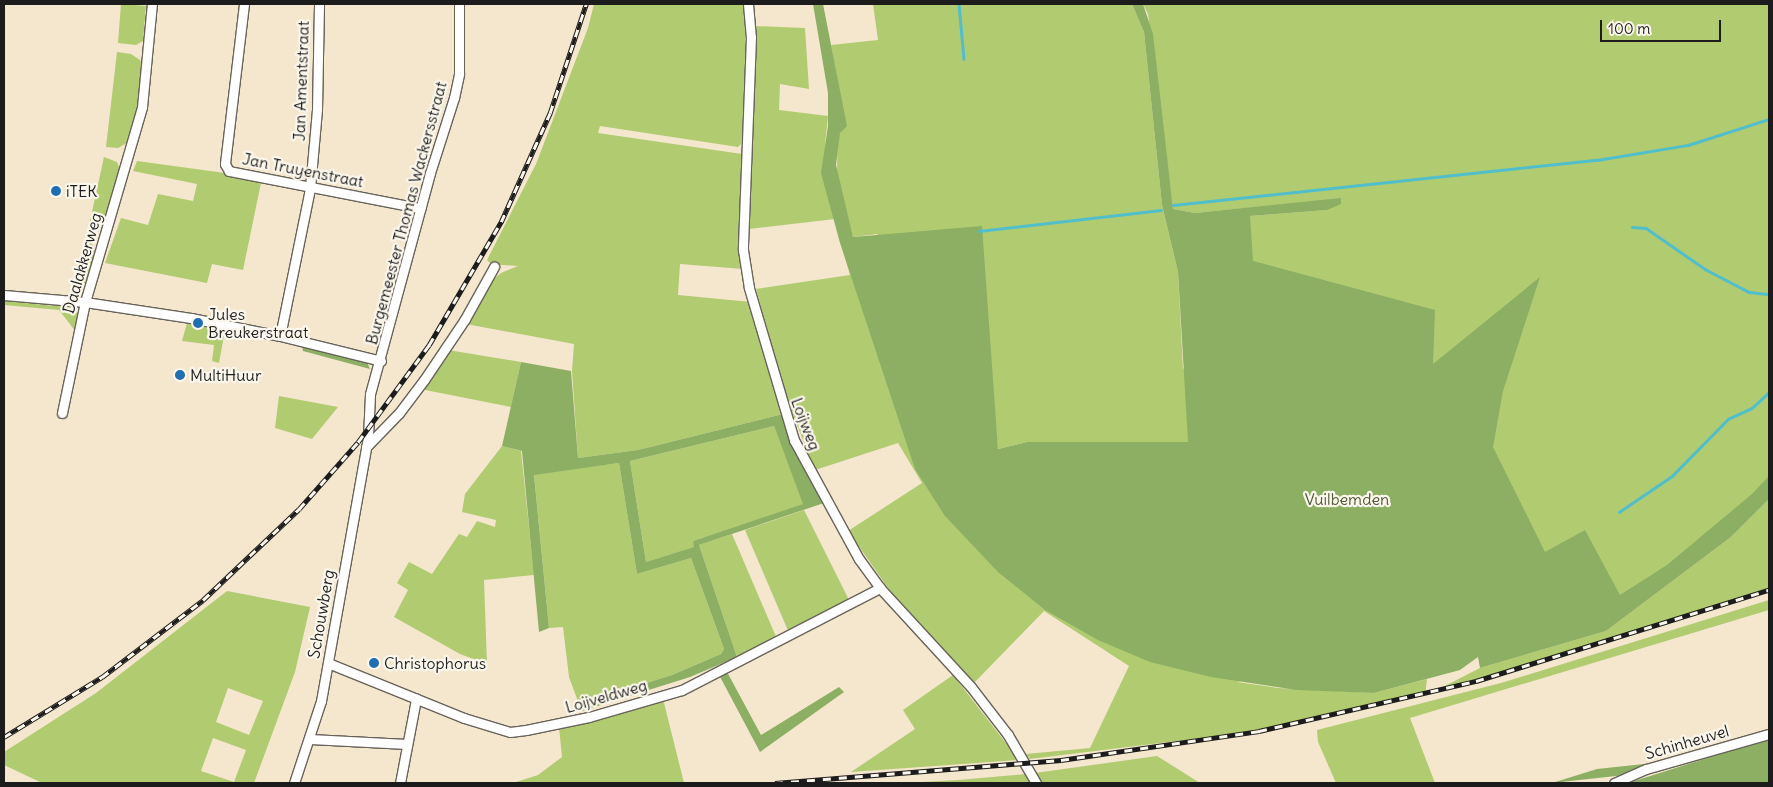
<!DOCTYPE html>
<html>
<head>
<meta charset="utf-8">
<style>
  body { margin:0 }
  #map { position:relative; width:1773px; height:787px; overflow:hidden; background:#f5e6ce; font-family:Delius,sans-serif }
  div>[style] { position:absolute }
  [style*='--x'] { left:calc(var(--x)*1px); top:calc(var(--y)*1px); width:calc(var(--w)*1px); rotate:calc(var(--a)*1deg) }
  .green>* { inset:0; background:#b1cb71 }
  .forest>* { inset:0; background:#8caf63 }
  .stream>* { height:2.5px; margin:-1.25px; padding:0 1.25px; transform-origin:1.25px; border-radius:1.25px; background:#51becb }
  .roads { filter:drop-shadow(1px 0 #68635a) drop-shadow(-1px 0 #68635a) drop-shadow(0 1px #68635a) drop-shadow(0 -1px #68635a) }
  .street>* { height:9px; margin:-4.5px; padding:0 4.5px; transform-origin:4.5px; border-radius:4.5px; background:#fff }
  .rail>* { height:4.5px; margin-top:-2.25px; transform-origin:0; background:repeating-linear-gradient(90deg,#fbf7ec 0 8px,#1c1c1c 0 16px); box-sizing:border-box; border-block:1px solid #1c1c1c }
  .dots>* { width:14px; height:14px; translate:-50% -50%; box-sizing:border-box; border:2px solid #fbf7ec; border-radius:50% }
  span { translate:-50% -50%; white-space:nowrap; text-align:center; line-height:1.15; -webkit-text-stroke:4.5px #fbf7ec; paint-order:stroke }
  .street-label { font-size:16px; color:#1c1c1c }
  .poi-label { font-size:16px; color:#1c1c1c }
  .left { translate:0 -50%; text-align:left }
  .park-label { font-size:16px; color:#50593a }
  .frame { position:absolute; inset:0; border:5px solid #1c1c1c; pointer-events:none }
  .scale { position:absolute; left:1600px; top:20px; width:121px; height:22px; box-sizing:border-box; border:2px solid #1c1c1c; border-top:0; padding-left:6px; font-size:15px; line-height:18px; white-space:nowrap; color:#1c1c1c; -webkit-text-stroke:4px #fbf7ec; paint-order:stroke }
</style>
</head>
<body>
<div id="map">
  <div class="green">
    <i style="clip-path:polygon(121px 4px,146px 6px,143px 41px,136px 45px,118px 43px)"></i>
    <i style="clip-path:polygon(594px 4px,744px 4px,746px 52px,743px 142px,738px 147px,600px 126px,598px 133px,742px 154px,743px 269px,680px 264px,678px 295px,751px 302px,783px 414px,638px 450px,578px 458px,572px 371px,574px 344px,466px 324px,490px 282px,501px 273px,518px 266px,491px 264px,487px 260px,536px 164px,588px 28px)"></i>
    <i style="clip-path:polygon(873px 4px,1132px 4px,1144px 32px,1162px 205px,1178px 272px,1183px 370px,1250px 216px,1327px 210px,1341px 199px,1195px 213px,1173px 209px,1148px 14px,1143px 4px,1769px 4px,1769px 495px,1620px 605px,1237px 682px,1278px 688px,1374px 693px,1427px 679px,1425px 696px,1480px 668px,1606px 631px,1731px 537px,1769px 499px,1769px 590px,1424px 696px,1250px 732px,1030px 759px,1026px 754px,1090px 748px,1129px 666px,1044px 611px,973px 684px,893px 595px,848px 531px,922px 483px,898px 443px,815px 470px,785px 395px,756px 289px,850px 275px,841px 243px,996px 456px,1027px 442px,998px 449px,989px 355px,877px 234px,853px 237px,837px 179px,838px 82px,831px 45px,878px 40px)"></i>
    <i style="clip-path:polygon(754px 26px,805px 28px,809px 89px,780px 84px,779px 110px,828px 116px,825px 145px,828px 193px,835px 219px,749px 229px)"></i>
    <i style="clip-path:polygon(117px 52px,131px 54px,140px 60px,143px 68px,139px 109px,127px 143px,118px 148px,106px 147px)"></i>
    <i style="clip-path:polygon(104px 157px,117px 162px,121px 172px,106px 219px,88px 230px)"></i>
    <i style="clip-path:polygon(137px 161px,262px 178px,243px 270px,212px 264px,207px 283px,105px 263px,121px 218px,148px 225px,158px 194px,193px 201px,197px 184px,133px 171px)"></i>
    <i style="clip-path:polygon(86px 240px,93px 245px,96px 255px,85px 283px,73px 291px)"></i>
    <i style="clip-path:polygon(4px 301px,56px 306px,68px 304px,78px 314px,76px 332px,59px 310px,4px 305px)"></i>
    <i style="clip-path:polygon(187px 323px,225px 330px,219px 363px,212px 361px,214px 345px,182px 341px)"></i>
    <i style="clip-path:polygon(448px 350px,521px 362px,511px 407px,420px 389px)"></i>
    <i style="clip-path:polygon(279px 396px,338px 407px,312px 439px,275px 428px)"></i>
    <i style="clip-path:polygon(774px 426px,804px 504px,693px 541px,695px 547px,646px 562px,630px 461px)"></i>
    <i style="clip-path:polygon(502px 446px,521px 451px,534px 575px,484px 580px,487px 664px,460px 654px,394px 617px,408px 590px,397px 583px,409px 562px,432px 574px,459px 534px,467px 537px,477px 521px,495px 527px,496px 520px,462px 512px,465px 494px)"></i>
    <i style="clip-path:polygon(619px 463px,637px 574px,691px 558px,724px 649px,721px 654px,672px 675px,579px 704px,569px 677px,563px 627px,549px 628px,534px 474px)"></i>
    <i style="clip-path:polygon(804px 510px,850px 602px,789px 633px,745px 530px)"></i>
    <i style="clip-path:polygon(732px 534px,777px 639px,737px 657px,699px 545px)"></i>
    <i style="clip-path:polygon(evenodd,227px 591px,310px 607px,295px 672px,254px 783px,42px 783px,4px 765px,4px 752px,96px 693px,227px 591px,228px 688px,263px 701px,249px 735px,216px 722px,228px 688px,227px 591px,213px 738px,246px 750px,234px 782px,201px 771px,213px 738px)"></i>
    <i style="clip-path:polygon(1769px 600px,1769px 610px,1410px 718px,1435px 783px,1336px 783px,1318px 742px,1317px 730px,1501px 683px)"></i>
    <i style="clip-path:polygon(953px 675px,1019px 760px,851px 772px,915px 729px,903px 710px)"></i>
    <i style="clip-path:polygon(663px 699px,684px 783px,513px 783px,538px 775px,562px 757px,559px 727px)"></i>
    <i style="clip-path:polygon(1157px 756px,1200px 783px,1041px 783px,1035px 773px)"></i>
    <i style="clip-path:polygon(1026px 774px,1031px 783px,904px 783px,958px 780px)"></i>
  </div>
  <div class="forest">
    <i style="clip-path:polygon(813px 4px,823px 4px,847px 126px,840px 133px,836px 165px,853px 237px,982px 226px,998px 449px,1027px 442px,1188px 442px,1178px 272px,1162px 205px,1144px 32px,1132px 4px,1143px 4px,1153px 34px,1173px 209px,1195px 213px,1341px 198px,1341px 204px,1327px 210px,1250px 216px,1253px 261px,1435px 310px,1433px 364px,1540px 277px,1503px 391px,1493px 447px,1545px 552px,1585px 530px,1620px 595px,1667px 565px,1752px 494px,1769px 476px,1769px 499px,1731px 537px,1606px 631px,1480px 668px,1478px 657px,1460px 670px,1374px 693px,1297px 690px,1211px 677px,1150px 662px,1098px 640px,1045px 610px,998px 572px,945px 516px,915px 469px,840px 243px,821px 173px,828px 126px,828px 93px)"></i>
    <i style="clip-path:polygon(302px 345px,367px 362px,370px 369px,303px 351px)"></i>
    <i style="clip-path:polygon(evenodd,521px 362px,571px 371px,578px 458px,638px 450px,783px 414px,824px 503px,699px 545px,737px 657px,690px 677px,582px 711px,579px 704px,672px 675px,721px 654px,724px 649px,691px 558px,637px 574px,619px 463px,534px 475px,549px 628px,539px 632px,522px 451px,502px 446px,521px 362px,774px 426px,803px 504px,693px 541px,694px 547px,646px 562px,630px 461px,774px 426px)"></i>
    <i style="clip-path:polygon(726px 670px,761px 735px,839px 687px,844px 692px,760px 752px,718px 673px)"></i>
    <i style="clip-path:polygon(1769px 740px,1769px 783px,1628px 783px,1761px 741px)"></i>
    <i style="clip-path:polygon(1663px 762px,1625px 775px,1552px 783px,1597px 769px)"></i>
  </div>
  <div class="stream">
    <i style="--x:959;--y:4;--w:55;--a:84.8"></i>
    <i style="--x:1173;--y:205;--w:426;--a:-6.1"></i>
    <i style="--x:1597;--y:160;--w:92;--a:-9.4"></i>
    <i style="--x:1688;--y:145;--w:85;--a:-17.8"></i>
    <i style="--x:1632;--y:227;--w:14;--a:4"></i>
    <i style="--x:1646;--y:228;--w:72;--a:34.8"></i>
    <i style="--x:1705;--y:269;--w:50;--a:27.6"></i>
    <i style="--x:1749;--y:292;--w:20;--a:6"></i>
    <i style="--x:979;--y:231;--w:183;--a:-6.6"></i>
    <i style="--x:1619;--y:512;--w:64;--a:-34.2"></i>
    <i style="--x:1672;--y:476;--w:80;--a:-45.5"></i>
    <i style="--x:1728;--y:419;--w:26;--a:-25"></i>
    <i style="--x:1752;--y:408;--w:23;--a:-43"></i>
  </div>
  <div class="roads">
    <div class="street">
      <i style="--x:244;--y:4;--w:161;--a:96.8"></i>
      <i style="--x:225;--y:164;--w:8;--a:60"></i>
      <i style="--x:229;--y:171;--w:195;--a:11"></i>
      <i style="--x:748;--y:4;--w:33;--a:85"></i>
      <i style="--x:751;--y:37;--w:213;--a:92.2"></i>
      <i style="--x:743;--y:250;--w:38;--a:81"></i>
      <i style="--x:749;--y:288;--w:159;--a:73.5"></i>
      <i style="--x:794;--y:440;--w:136;--a:61.4"></i>
      <i style="--x:859;--y:559;--w:36;--a:54"></i>
      <i style="--x:880;--y:588;--w:134;--a:47.4"></i>
      <i style="--x:971;--y:687;--w:61;--a:52.4"></i>
      <i style="--x:1008;--y:735;--w:56;--a:59.7"></i>
      <i style="--x:4;--y:295;--w:81;--a:4.9"></i>
      <i style="--x:85;--y:302;--w:107;--a:8.6"></i>
      <i style="--x:191;--y:318;--w:91;--a:11.4"></i>
      <i style="--x:280;--y:336;--w:104;--a:13.9"></i>
      <i style="--x:280;--y:336;--w:151;--a:-78.5"></i>
      <i style="--x:310;--y:188;--w:79;--a:-84.9"></i>
      <i style="--x:317;--y:109;--w:105;--a:-88.9"></i>
      <i style="--x:62;--y:413;--w:113;--a:-78.3"></i>
      <i style="--x:85;--y:302;--w:203;--a:-73.7"></i>
      <i style="--x:142;--y:107;--w:103;--a:-84.5"></i>
      <i style="--x:366;--y:447;--w:47;--a:-45.9"></i>
      <i style="--x:399;--y:413;--w:41;--a:-52.9"></i>
      <i style="--x:424;--y:380;--w:73;--a:-56.1"></i>
      <i style="--x:465;--y:319;--w:60;--a:-60.9"></i>
      <i style="--x:328;--y:663;--w:147;--a:22"></i>
      <i style="--x:464;--y:718;--w:48;--a:16.9"></i>
      <i style="--x:510;--y:732;--w:16;--a:-7"></i>
      <i style="--x:526;--y:730;--w:64;--a:-11.7"></i>
      <i style="--x:589;--y:717;--w:97;--a:-16.2"></i>
      <i style="--x:682;--y:690;--w:223;--a:-27.3"></i>
      <i style="--x:310;--y:739;--w:97;--a:3"></i>
      <i style="--x:294;--y:783;--w:86;--a:-71.8"></i>
      <i style="--x:321;--y:701;--w:268;--a:-79.9"></i>
      <i style="--x:368;--y:437;--w:43;--a:-87.3"></i>
      <i style="--x:370;--y:394;--w:229;--a:-74.8"></i>
      <i style="--x:430;--y:173;--w:79;--a:-72.3"></i>
      <i style="--x:454;--y:98;--w:25;--a:-78"></i>
      <i style="--x:459;--y:74;--w:70;--a:-90"></i>
      <i style="--x:400;--y:783;--w:86;--a:-79.2"></i>
      <i style="--x:1614;--y:783;--w:35;--a:-24"></i>
      <i style="--x:1646;--y:769;--w:128;--a:-15.9"></i>
    </div>
  </div>
  <div class="rail">
    <i style="--x:4;--y:737;--w:115;--a:-31.5"></i>
    <i style="--x:102;--y:677;--w:127;--a:-37.3"></i>
    <i style="--x:203;--y:600;--w:132;--a:-43.5"></i>
    <i style="--x:299;--y:509;--w:89;--a:-48.6"></i>
    <i style="--x:358;--y:442;--w:120;--a:-53.8"></i>
    <i style="--x:429;--y:345;--w:143;--a:-59.7"></i>
    <i style="--x:501;--y:222;--w:120;--a:-65.8"></i>
    <i style="--x:550;--y:113;--w:115;--a:-71.7"></i>
    <i style="--x:775;--y:783;--w:287;--a:-4.6"></i>
    <i style="--x:1061;--y:760;--w:200;--a:-8.3"></i>
    <i style="--x:1259;--y:731;--w:223;--a:-13"></i>
    <i style="--x:1476;--y:681;--w:307;--a:-17.3"></i>
  </div>
  <div class="dots">
    <i style="left:56px;top:191px;background:#1f6fb2"></i>
    <i style="left:198px;top:323px;background:#1f6fb2"></i>
    <i style="left:180px;top:375px;background:#1f6fb2"></i>
    <i style="left:374px;top:663px;background:#1f6fb2"></i>
  </div>
  <div class="street-label">
    <span style="left:301px;top:81px;rotate:-88deg">Jan Amentstraat</span>
    <span style="left:303px;top:170px;rotate:11deg">Jan Truyenstraat</span>
    <span style="left:406px;top:213px;rotate:-75deg">Burgemeester Thomas Wackersstraat</span>
    <span style="left:82px;top:263px;rotate:-74deg">Daalakkerweg</span>
    <span style="left:806px;top:424px;rotate:69deg">Loijweg</span>
    <span style="left:321px;top:614px;rotate:-80deg">Schouwberg</span>
    <span style="left:606px;top:696px;rotate:-16deg">Loijveldweg</span>
    <span style="left:1687px;top:742px;rotate:-16deg">Schinheuvel</span>
  </div>
  <div class="poi-label">
    <span class="left" style="left:66px;top:191px">iTEK</span>
    <span class="left" style="left:208px;top:323px">Jules<br>Breukerstraat</span>
    <span class="left" style="left:190px;top:375px">MultiHuur</span>
    <span class="left" style="left:384px;top:663px">Christophorus</span>
  </div>
  <div class="park-label">
    <span style="left:1347px;top:499px">Vuilbemden</span>
  </div>
  <div class="frame"></div>
  <div class="scale">100 m</div>
</div>
</body>
</html>
